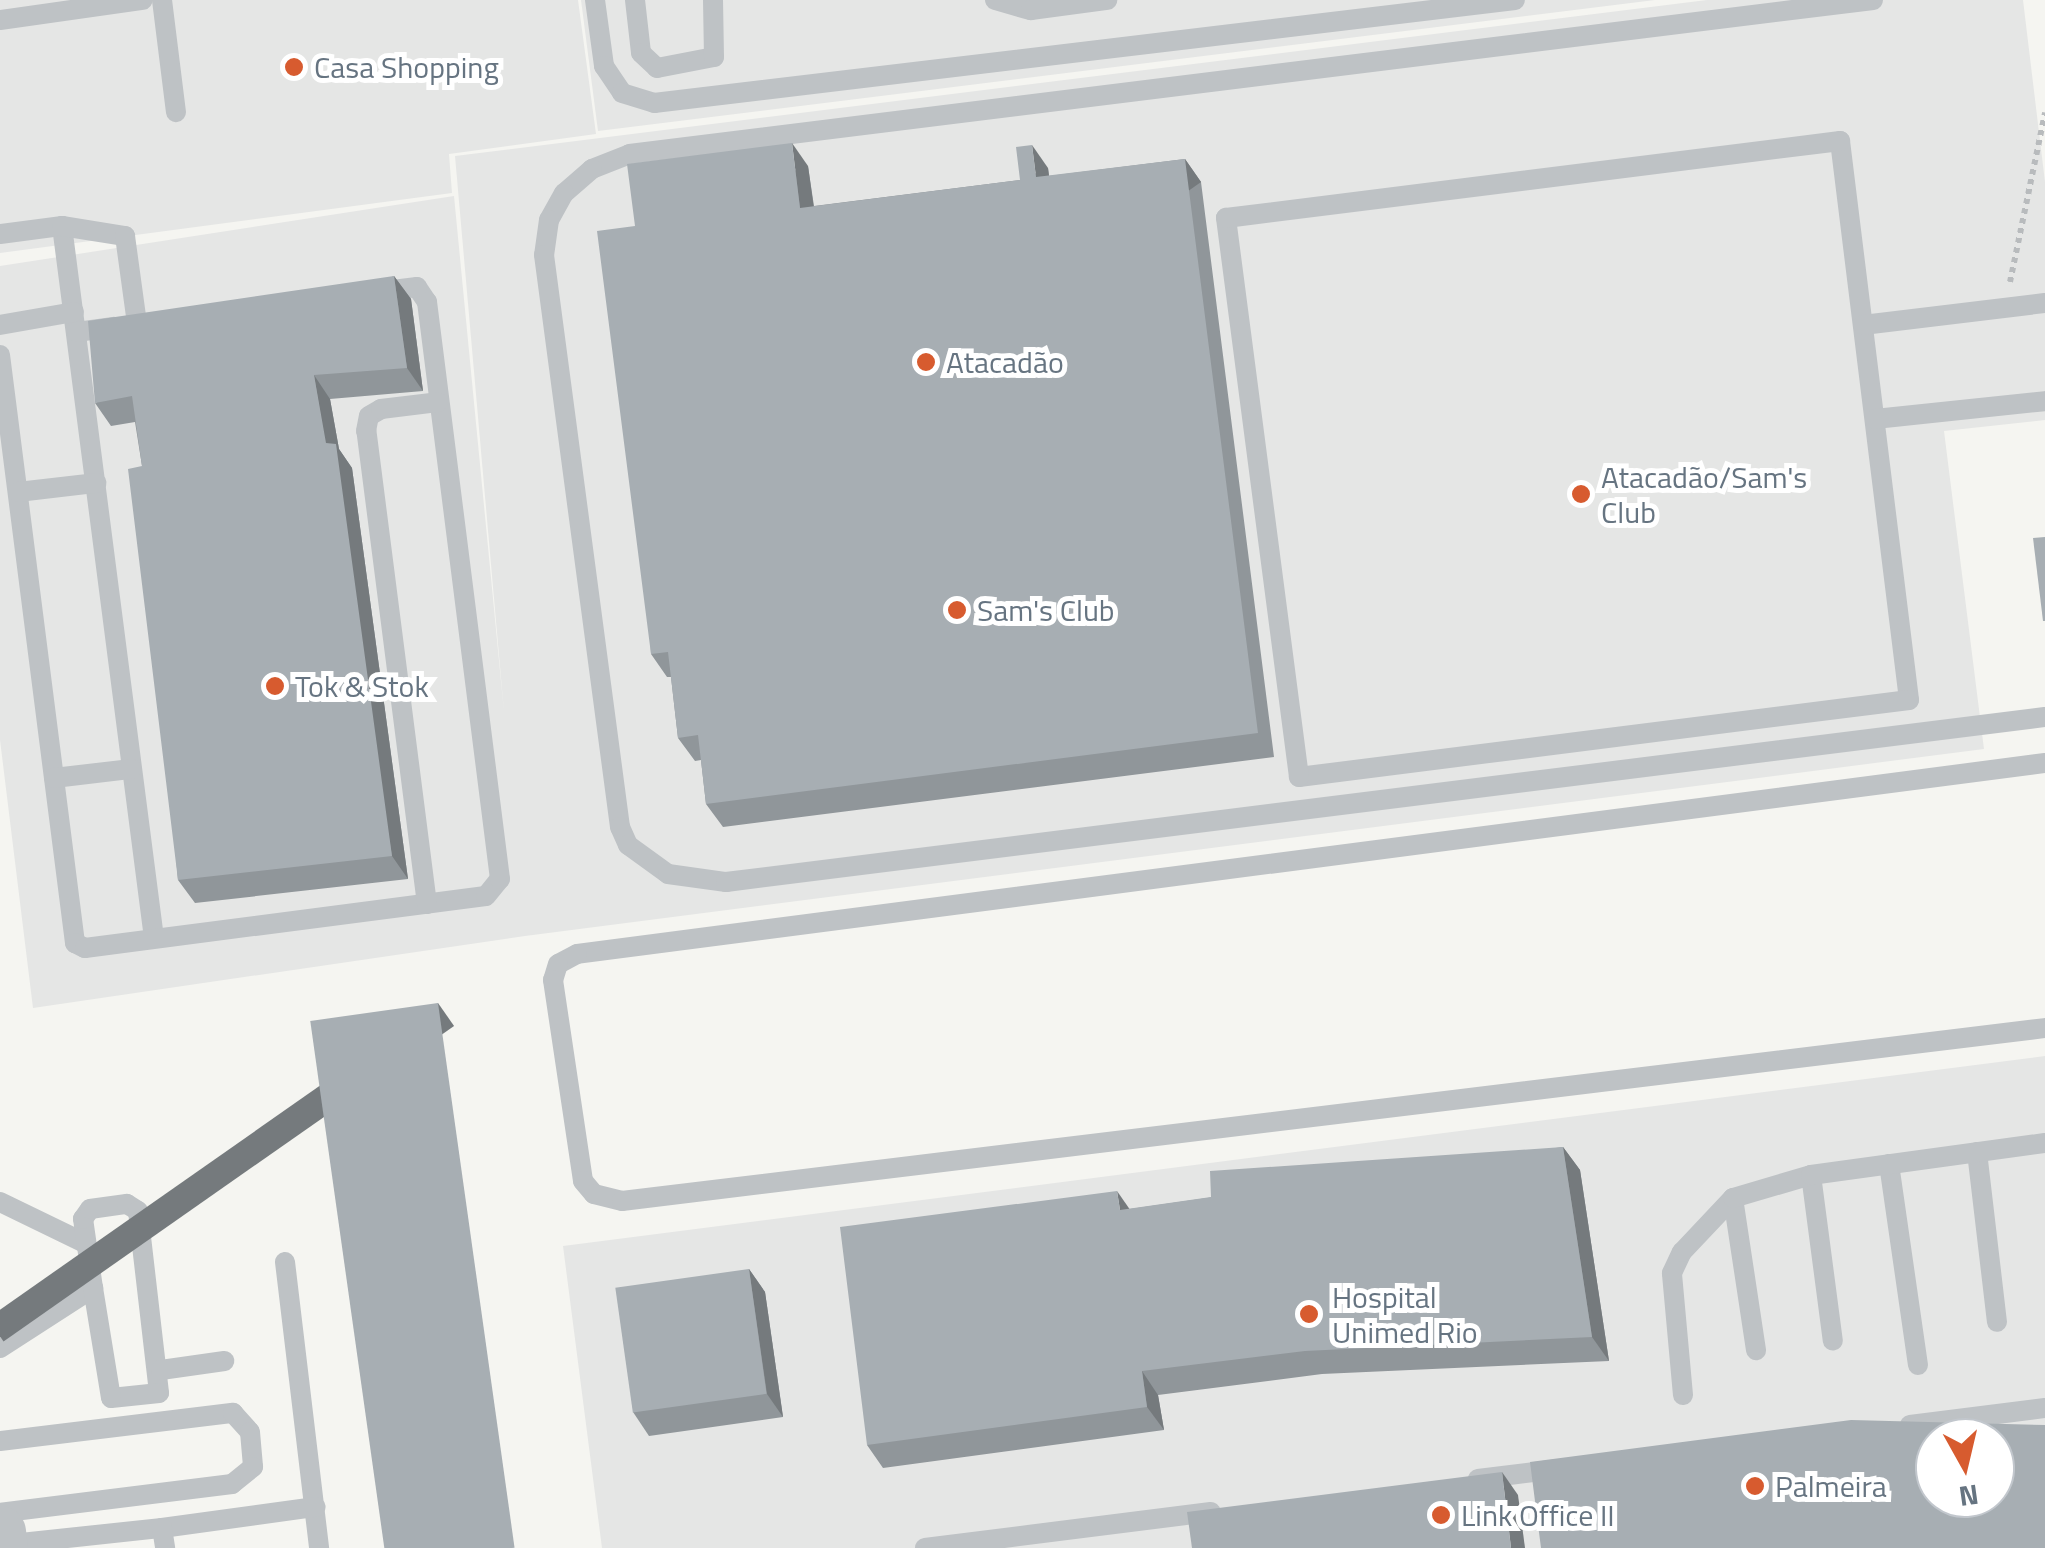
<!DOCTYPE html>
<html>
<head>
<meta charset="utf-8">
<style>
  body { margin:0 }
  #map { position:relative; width:2045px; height:1548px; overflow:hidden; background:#f5f5f1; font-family:"Titillium Web",sans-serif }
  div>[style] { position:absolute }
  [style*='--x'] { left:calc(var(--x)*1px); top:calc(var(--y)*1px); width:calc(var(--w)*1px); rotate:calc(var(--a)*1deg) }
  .built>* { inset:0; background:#e5e6e5 }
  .path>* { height:6px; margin-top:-3px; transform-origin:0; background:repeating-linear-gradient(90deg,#b8bbbd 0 5px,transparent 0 10px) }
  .service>* { height:20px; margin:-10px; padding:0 10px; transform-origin:10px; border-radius:10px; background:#bec2c5 }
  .tertiary>* { height:52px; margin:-26px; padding:0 26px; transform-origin:26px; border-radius:26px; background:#bec2c5 }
  .wall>* { inset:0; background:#90969a }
  .shaded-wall>* { inset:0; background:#757a7d; transform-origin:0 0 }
  .building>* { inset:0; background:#a7aeb3; transform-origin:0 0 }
  .dots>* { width:28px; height:28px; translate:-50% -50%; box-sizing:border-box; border:5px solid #fff; border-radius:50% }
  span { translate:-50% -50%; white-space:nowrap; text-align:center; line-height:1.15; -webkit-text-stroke:10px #fff; paint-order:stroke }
  .poi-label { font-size:30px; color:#667481 }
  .left { translate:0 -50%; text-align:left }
  .north { position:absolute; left:1915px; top:1418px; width:100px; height:100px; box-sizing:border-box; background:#fff; border:2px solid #c2c7cd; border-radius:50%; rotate:172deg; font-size:28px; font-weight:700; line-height:40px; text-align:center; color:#667481 }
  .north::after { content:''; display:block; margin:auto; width:35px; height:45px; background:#d75b2f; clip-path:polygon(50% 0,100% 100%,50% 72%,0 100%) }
</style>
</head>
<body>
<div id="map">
  <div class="built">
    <i style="clip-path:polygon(0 0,578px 0,596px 134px,449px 154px,452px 193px,0 253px)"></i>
    <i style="clip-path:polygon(581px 0,1655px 0,598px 131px)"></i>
    <i style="clip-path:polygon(1707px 0,2023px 0,2045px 182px,2045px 420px,1944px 431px,1984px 749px,525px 936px,33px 1008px,0 740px,0 266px,454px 196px,504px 712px,455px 156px)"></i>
    <i style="clip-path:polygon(evenodd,2045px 1056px,2045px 1548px,602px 1548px,563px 1246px,2045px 1056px,1935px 1438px,1995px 1438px,1995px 1498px,1935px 1498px,1935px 1438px)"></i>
  </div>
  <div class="path">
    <i style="--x:2010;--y:282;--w:173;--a:-78.3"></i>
  </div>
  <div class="service">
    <i style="--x:162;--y:0;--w:113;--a:82.9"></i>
    <i style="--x:595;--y:0;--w:67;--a:82.2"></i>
    <i style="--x:604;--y:66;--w:32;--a:56"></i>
    <i style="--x:622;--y:93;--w:34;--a:17"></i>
    <i style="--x:654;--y:103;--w:867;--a:-6.82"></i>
    <i style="--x:635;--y:0;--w:53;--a:83.5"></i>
    <i style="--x:641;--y:53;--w:22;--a:43"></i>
    <i style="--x:657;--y:68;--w:58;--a:-10.9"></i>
    <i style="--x:714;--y:57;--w:57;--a:-91"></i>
    <i style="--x:995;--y:0;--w:37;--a:16"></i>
    <i style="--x:1031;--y:10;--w:77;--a:-7.5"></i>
    <i style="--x:1873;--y:0;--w:1253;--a:172.94"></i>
    <i style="--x:630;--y:154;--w:41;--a:158.5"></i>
    <i style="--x:592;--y:169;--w:37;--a:139"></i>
    <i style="--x:564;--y:193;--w:31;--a:119"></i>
    <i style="--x:549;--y:220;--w:35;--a:98"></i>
    <i style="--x:544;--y:255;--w:577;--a:82.43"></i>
    <i style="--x:620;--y:827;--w:20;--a:66"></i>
    <i style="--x:628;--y:845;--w:49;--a:35.9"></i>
    <i style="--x:668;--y:874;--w:59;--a:7.9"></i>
    <i style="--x:726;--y:882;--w:1329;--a:-7.13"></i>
    <i style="--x:0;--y:20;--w:144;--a:-8"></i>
    <i style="--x:1840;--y:141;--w:563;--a:82.96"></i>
    <i style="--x:1909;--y:700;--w:615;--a:172.81"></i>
    <i style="--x:1299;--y:777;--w:564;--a:-97.44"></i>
    <i style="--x:1226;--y:218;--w:619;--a:-7.15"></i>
    <i style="--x:62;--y:226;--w:718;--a:82.64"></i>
    <i style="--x:0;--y:234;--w:63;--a:-7.4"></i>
    <i style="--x:62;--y:226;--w:64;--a:9"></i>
    <i style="--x:125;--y:236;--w:89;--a:82.2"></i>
    <i style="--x:0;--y:325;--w:75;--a:-10"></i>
    <i style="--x:1863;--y:325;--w:183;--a:-6.9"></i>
    <i style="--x:77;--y:332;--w:37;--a:-8"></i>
    <i style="--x:0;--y:355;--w:593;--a:82.73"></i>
    <i style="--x:75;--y:943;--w:11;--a:27"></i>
    <i style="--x:85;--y:948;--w:404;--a:-7.4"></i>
    <i style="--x:486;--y:896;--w:22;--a:-51"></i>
    <i style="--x:500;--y:879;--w:582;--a:-97.21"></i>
    <i style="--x:427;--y:302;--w:18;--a:-124"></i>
    <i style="--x:417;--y:287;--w:41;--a:173"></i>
    <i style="--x:1875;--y:419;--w:171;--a:-6"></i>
    <i style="--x:18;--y:492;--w:79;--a:-6.6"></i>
    <i style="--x:2045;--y:763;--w:1480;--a:172.59"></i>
    <i style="--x:577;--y:954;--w:21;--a:152"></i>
    <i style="--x:558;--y:964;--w:17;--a:107"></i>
    <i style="--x:553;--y:980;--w:203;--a:81.5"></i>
    <i style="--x:583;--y:1181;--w:17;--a:50"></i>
    <i style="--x:594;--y:1194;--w:29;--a:14"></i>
    <i style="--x:622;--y:1201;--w:1433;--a:-6.93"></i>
    <i style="--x:54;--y:778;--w:78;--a:-6.7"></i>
    <i style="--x:427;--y:904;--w:477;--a:-97.3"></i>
    <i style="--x:366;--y:431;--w:15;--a:-79"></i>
    <i style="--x:369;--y:416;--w:14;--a:-30"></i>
    <i style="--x:381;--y:409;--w:57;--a:-7"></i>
    <i style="--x:1977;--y:1152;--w:171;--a:83.3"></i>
    <i style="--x:1889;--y:1164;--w:203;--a:81.8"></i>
    <i style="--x:1811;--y:1175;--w:167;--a:82.5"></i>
    <i style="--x:1733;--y:1198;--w:154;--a:81.4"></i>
    <i style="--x:0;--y:1202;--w:94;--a:25.8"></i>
    <i style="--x:285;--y:1262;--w:288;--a:83.2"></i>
    <i style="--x:0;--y:1348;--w:111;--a:-32.8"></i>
    <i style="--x:93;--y:1288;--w:70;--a:-98.2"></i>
    <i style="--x:83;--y:1219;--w:12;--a:-55"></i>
    <i style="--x:90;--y:1209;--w:37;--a:-8"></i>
    <i style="--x:127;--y:1204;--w:13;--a:32"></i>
    <i style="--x:138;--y:1211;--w:183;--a:83.4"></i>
    <i style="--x:159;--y:1393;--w:48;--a:174.1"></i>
    <i style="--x:111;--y:1398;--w:111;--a:-99.3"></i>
    <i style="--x:161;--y:1370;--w:64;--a:-8.1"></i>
    <i style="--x:1683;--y:1395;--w:122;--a:-95.2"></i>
    <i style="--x:1672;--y:1273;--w:23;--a:-65"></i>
    <i style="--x:1682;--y:1252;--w:74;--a:-46.6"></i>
    <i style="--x:1733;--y:1198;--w:81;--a:-16.4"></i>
    <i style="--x:1811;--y:1175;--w:236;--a:-7.8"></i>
    <i style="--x:1910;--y:1425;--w:136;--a:-7.2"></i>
    <i style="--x:0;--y:1441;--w:235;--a:-6.9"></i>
    <i style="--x:233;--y:1413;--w:25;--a:48"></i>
    <i style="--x:250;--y:1432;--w:35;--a:85"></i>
    <i style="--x:253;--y:1467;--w:27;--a:141"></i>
    <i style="--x:232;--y:1484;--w:234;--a:172.9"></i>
    <i style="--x:1478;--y:1479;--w:81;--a:-7.1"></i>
    <i style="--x:162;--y:1528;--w:155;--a:-7.8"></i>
    <i style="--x:2;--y:1545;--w:161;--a:-6.1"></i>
    <i style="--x:162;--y:1528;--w:20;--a:81"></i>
    <i style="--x:925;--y:1548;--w:288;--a:-7.2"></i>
  </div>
  <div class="tertiary">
    <i style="--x:0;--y:1532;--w:16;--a:83"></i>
  </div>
  <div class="wall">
    <i style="clip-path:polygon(1185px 159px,1201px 182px,1274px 757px,723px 827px,706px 804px,701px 760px,695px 761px,678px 738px,671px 677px,667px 677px,651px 654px,635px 226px,808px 166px,814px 206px,1020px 180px,1048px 168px,1049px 176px)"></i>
    <i style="clip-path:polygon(394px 276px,411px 299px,423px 391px,330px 399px,339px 449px,352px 468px,408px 879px,195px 903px,178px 880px,142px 466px,135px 422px,111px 426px,95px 403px)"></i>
    <i style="clip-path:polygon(1563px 1147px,1580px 1170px,1609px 1361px,1322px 1374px,1158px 1395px,1164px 1430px,883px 1468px,867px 1445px,1130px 1209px)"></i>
    <i style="clip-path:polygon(749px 1269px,765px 1292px,783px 1417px,649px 1436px,633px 1412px)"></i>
  </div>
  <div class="shaded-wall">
    <i style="clip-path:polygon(792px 143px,808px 166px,817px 231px,800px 208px)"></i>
    <i style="clip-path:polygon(1032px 145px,1048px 168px,1052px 201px,1036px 177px)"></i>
    <i style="left:1185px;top:159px;width:28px;height:579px;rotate:55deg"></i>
    <i style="clip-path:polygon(394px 276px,411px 299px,423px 391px,407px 368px)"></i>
    <i style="clip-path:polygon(314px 375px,330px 399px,339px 449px,352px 468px,408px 879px,392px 856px)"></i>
    <i style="left:438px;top:1003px;width:28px;height:550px;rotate:55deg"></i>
    <i style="clip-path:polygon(1563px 1147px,1580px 1170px,1609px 1361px,1592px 1337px)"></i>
    <i style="clip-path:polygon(1117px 1191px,1133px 1214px,1120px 1210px)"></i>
    <i style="clip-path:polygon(749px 1269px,765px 1292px,783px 1417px,767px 1394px)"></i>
    <i style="clip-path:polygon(1142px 1371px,1158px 1395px,1164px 1430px,1147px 1407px)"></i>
    <i style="clip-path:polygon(1502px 1472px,1518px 1495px,1525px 1548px,1511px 1548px)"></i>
  </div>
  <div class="building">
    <i style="clip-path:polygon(792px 143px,800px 208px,1020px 180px,1016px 147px,1032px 145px,1036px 177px,1185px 159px,1258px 733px,706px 804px,698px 735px,678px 738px,668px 652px,651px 654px,597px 231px,635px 226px,627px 164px)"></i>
    <i style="clip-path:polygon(394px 276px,407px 368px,314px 375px,326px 443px,336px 444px,392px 856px,178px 880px,128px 469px,142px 466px,132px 396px,95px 403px,88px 321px)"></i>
    <i style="clip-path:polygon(2045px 537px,2045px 621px,2043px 621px,2033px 538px)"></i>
    <i style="left:438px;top:1003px;width:550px;height:129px;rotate:82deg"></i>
    <i style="clip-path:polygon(1563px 1147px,1592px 1337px,1305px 1351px,1142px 1371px,1147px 1407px,867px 1445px,840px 1227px,1117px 1191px,1120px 1210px,1211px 1197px,1210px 1171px)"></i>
    <i style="left:749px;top:1269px;width:126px;height:135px;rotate:82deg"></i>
    <i style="clip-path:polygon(evenodd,1851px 1420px,2045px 1425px,2045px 1548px,1541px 1548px,1530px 1462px,1851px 1420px,1935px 1438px,1995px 1438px,1995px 1498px,1935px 1498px,1935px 1438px)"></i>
    <i style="clip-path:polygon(1502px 1472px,1511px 1548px,1192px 1548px,1187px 1512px)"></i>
  </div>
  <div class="dots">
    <i style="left:294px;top:67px;background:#d75b2f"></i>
    <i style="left:926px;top:362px;background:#d75b2f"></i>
    <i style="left:1581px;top:494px;background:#d75b2f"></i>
    <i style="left:957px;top:610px;background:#d75b2f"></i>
    <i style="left:275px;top:686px;background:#d75b2f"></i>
    <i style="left:1309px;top:1314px;background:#d75b2f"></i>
    <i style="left:1755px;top:1486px;background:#d75b2f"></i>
    <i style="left:1441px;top:1515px;background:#d75b2f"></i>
  </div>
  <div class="poi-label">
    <span class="left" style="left:314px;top:67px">Casa Shopping</span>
    <span class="left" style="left:946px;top:362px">Atacadão</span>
    <span class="left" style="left:1601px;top:494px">Atacadão/Sam's<br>Club</span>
    <span class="left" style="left:977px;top:610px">Sam's Club</span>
    <span class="left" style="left:295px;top:686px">Tok &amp; Stok</span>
    <span class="left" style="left:1332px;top:1314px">Hospital<br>Unimed Rio</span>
    <span class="left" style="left:1775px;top:1486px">Palmeira</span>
    <span class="left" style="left:1461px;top:1515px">Link Office II</span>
  </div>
  <div class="north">N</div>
</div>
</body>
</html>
